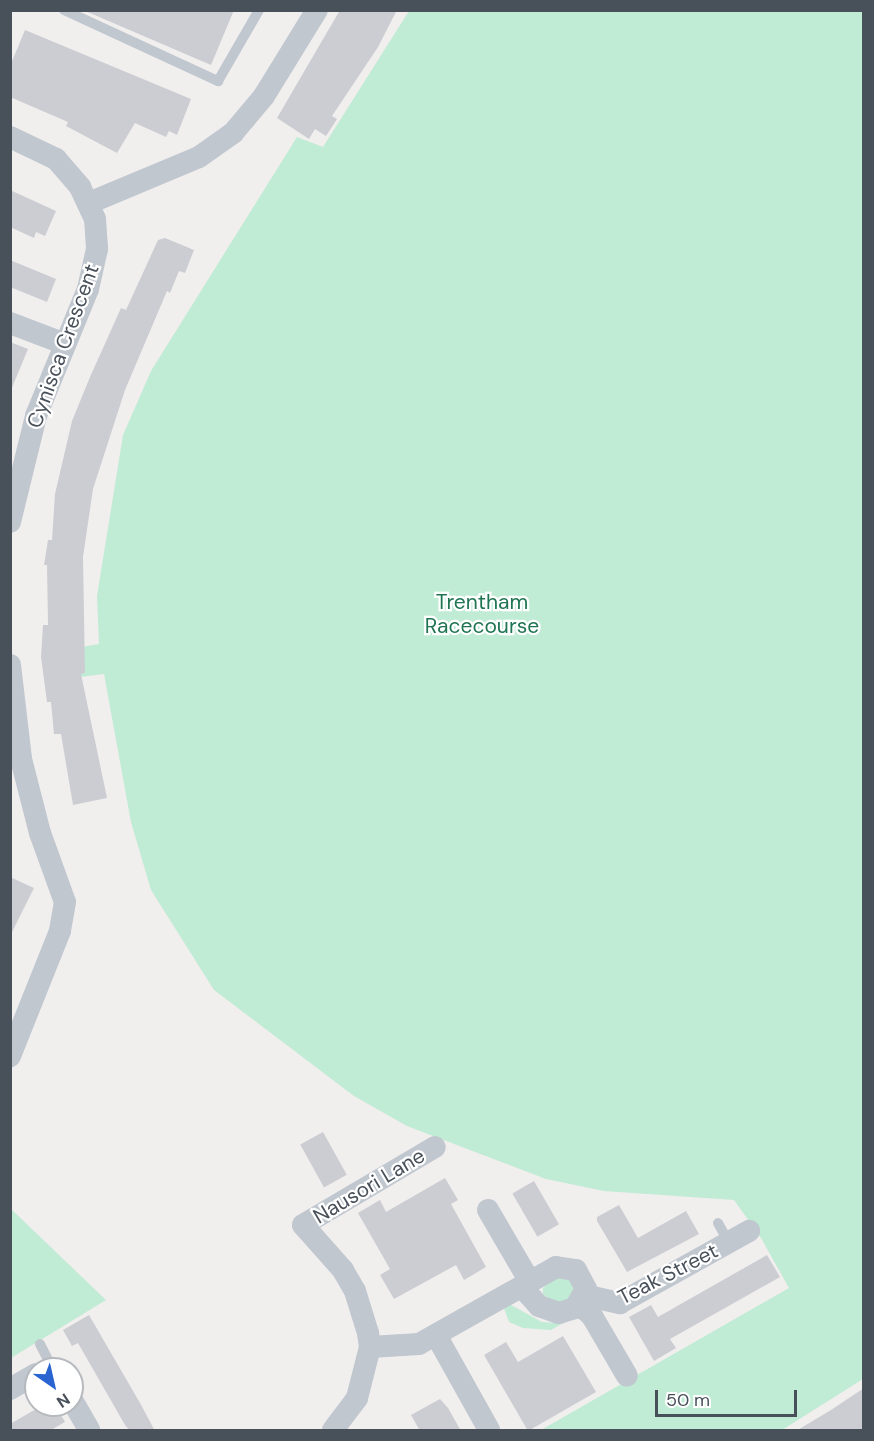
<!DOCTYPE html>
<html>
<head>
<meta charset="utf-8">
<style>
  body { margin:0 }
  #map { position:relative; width:874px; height:1441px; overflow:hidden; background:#f1eeee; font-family:"DM Sans",sans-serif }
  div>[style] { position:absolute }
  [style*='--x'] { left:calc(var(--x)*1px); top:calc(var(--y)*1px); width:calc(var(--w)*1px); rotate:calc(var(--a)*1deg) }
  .green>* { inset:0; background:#c0ebd4 }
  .building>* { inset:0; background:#cccdd2; transform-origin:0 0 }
  .lane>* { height:10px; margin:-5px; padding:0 5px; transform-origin:5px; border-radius:5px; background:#c0c7cf }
  .street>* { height:22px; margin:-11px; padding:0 11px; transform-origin:11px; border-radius:11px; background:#c0c7cf }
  span { translate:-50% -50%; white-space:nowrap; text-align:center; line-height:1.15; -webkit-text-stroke:4.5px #fff; paint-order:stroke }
  .street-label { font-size:21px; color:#48505a }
  .park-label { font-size:21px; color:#1f7551 }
  .frame { position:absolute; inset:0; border:12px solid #48505a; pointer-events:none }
  .north { position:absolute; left:24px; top:1357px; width:60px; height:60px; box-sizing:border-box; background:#fff; border:2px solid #b6b9bd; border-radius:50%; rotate:146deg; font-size:16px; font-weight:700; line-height:24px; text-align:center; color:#48505a }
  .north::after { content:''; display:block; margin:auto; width:21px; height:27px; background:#2964d0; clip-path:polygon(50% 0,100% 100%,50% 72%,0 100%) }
  .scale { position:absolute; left:655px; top:1390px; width:142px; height:27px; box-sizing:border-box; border:3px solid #48505a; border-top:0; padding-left:8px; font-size:18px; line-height:21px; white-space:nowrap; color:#48505a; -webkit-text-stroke:4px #fff; paint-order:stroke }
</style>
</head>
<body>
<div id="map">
  <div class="green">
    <i style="clip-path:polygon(409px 11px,863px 11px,863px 1379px,782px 1430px,541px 1430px,789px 1288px,761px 1238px,734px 1200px,604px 1191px,546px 1179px,407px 1126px,354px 1096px,214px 990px,151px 890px,131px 822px,104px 674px,80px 677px,76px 648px,99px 644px,97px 596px,123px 435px,151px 371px,297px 137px,323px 147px)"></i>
    <i style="clip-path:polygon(10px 1208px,106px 1300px,11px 1358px,10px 1358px)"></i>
    <i style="clip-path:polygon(558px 1274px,575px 1282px,571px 1297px,556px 1305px,543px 1294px,543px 1288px)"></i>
    <i style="clip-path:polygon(511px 1305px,542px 1322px,559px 1323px,570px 1319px,551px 1330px,523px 1328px,509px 1322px,504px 1308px)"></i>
  </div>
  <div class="building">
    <i style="clip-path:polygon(83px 10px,234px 10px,211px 65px)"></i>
    <i style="clip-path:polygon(340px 10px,397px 10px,378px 47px,332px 116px,337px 119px,326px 136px,315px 129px,309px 139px,277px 118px)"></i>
    <i style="clip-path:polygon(25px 30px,191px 99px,177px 135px,169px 131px,166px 137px,135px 123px,117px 153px,66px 126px,68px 122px,10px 97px,10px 66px)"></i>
    <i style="clip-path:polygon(10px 190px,56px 211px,45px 236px,36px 232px,34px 238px,10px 227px)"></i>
    <i style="clip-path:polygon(165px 238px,194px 250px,185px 273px,179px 271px,170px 293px,167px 291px,125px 390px,93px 489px,83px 557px,85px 673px,81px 674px,107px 798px,73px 805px,61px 734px,54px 734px,51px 702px,47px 702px,41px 657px,43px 625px,48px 625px,47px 565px,44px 565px,48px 540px,52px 540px,55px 494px,72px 421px,90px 377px,121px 308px,126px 310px,158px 240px)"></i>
    <i style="clip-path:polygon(10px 260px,56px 279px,47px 302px,10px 287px)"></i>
    <i style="clip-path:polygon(10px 342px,28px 349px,11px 390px,10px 390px)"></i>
    <i style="clip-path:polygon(10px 877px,34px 888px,11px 934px,10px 933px)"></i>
    <i style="left:323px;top:1132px;width:49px;height:26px;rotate:61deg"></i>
    <i style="clip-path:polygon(445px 1178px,458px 1200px,451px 1204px,486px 1267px,464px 1280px,456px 1265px,394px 1299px,380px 1275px,390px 1269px,358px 1213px,380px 1200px,386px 1212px)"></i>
    <i style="left:534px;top:1181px;width:50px;height:25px;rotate:60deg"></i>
    <i style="clip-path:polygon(619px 1205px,638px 1238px,686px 1211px,699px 1234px,627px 1272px,597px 1221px,597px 1217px)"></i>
    <i style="clip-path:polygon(767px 1255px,780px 1277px,670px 1339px,676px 1348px,654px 1361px,629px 1317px,651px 1305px,658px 1317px)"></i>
    <i style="clip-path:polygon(89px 1315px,140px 1403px,155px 1431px,130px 1431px,125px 1425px,78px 1343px,72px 1346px,63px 1330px)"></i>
    <i style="clip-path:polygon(563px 1336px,596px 1392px,528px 1431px,484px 1355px,506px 1342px,518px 1362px)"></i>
    <i style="clip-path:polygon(864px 1388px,864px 1431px,796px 1431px,831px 1410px)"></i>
    <i style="clip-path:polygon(440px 1399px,448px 1408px,461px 1431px,420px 1431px,411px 1415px)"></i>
    <i style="clip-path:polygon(43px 1405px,55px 1405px,65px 1422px,49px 1431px,10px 1431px,10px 1424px)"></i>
  </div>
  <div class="lane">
    <i style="--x:64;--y:10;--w:170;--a:24.8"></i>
    <i style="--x:218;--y:81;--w:82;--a:-60"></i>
    <i style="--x:718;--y:1223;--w:23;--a:61"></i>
    <i style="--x:40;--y:1344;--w:28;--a:63"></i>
  </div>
  <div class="street">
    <i style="--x:10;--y:137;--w:51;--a:25.6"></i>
    <i style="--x:56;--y:159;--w:37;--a:49"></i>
    <i style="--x:80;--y:187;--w:35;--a:65"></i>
    <i style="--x:95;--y:219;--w:30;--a:86"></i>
    <i style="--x:97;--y:249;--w:41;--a:102.7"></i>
    <i style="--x:88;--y:289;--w:137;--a:112.3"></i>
    <i style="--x:36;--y:416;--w:109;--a:103.8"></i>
    <i style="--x:89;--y:203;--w:119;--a:-22.7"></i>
    <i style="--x:199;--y:157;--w:42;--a:-35.2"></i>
    <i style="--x:233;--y:133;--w:48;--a:-50"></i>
    <i style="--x:264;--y:96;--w:101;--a:-58.4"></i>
    <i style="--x:10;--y:323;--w:59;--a:20.9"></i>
    <i style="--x:10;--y:665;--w:95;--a:83.3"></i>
    <i style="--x:21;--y:759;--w:76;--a:75.6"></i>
    <i style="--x:40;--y:833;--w:73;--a:70.1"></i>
    <i style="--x:65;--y:902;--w:29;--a:100"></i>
    <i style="--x:60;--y:931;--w:135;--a:111.8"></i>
    <i style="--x:488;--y:1210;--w:83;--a:59.7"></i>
    <i style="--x:584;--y:1295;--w:37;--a:13"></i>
    <i style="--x:620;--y:1303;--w:148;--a:-29.2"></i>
    <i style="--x:579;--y:1304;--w:18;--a:43"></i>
    <i style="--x:592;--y:1316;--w:69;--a:59.7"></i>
    <i style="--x:436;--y:1335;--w:109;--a:60.8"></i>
    <i style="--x:370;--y:1347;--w:49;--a:-3.5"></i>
    <i style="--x:419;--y:1344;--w:157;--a:-29.3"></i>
    <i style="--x:556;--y:1267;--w:20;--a:9"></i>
    <i style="--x:576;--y:1270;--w:21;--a:62"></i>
    <i style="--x:586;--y:1289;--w:22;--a:120"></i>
    <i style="--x:575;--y:1308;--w:17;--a:163"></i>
    <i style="--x:559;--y:1313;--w:21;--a:-161"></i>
    <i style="--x:539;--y:1306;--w:25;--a:-132"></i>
    <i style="--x:10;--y:1389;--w:30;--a:-30"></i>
    <i style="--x:72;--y:1400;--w:34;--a:60"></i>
    <i style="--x:333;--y:1430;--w:40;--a:-53"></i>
    <i style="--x:357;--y:1398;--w:53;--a:-75.7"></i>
    <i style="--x:370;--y:1347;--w:14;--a:-98"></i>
    <i style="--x:368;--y:1333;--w:44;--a:-107.2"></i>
    <i style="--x:355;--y:1291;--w:24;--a:-120"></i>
    <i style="--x:343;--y:1270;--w:60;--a:-131.6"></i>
    <i style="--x:303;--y:1225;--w:153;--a:-30.6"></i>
  </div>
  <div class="street-label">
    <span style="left:63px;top:346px;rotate:-70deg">Cynisca Crescent</span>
    <span style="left:369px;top:1186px;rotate:-31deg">Nausori Lane</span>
    <span style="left:668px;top:1274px;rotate:-27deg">Teak Street</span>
  </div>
  <div class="park-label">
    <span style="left:482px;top:614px">Trentham<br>Racecourse</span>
  </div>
  <div class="frame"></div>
  <div class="north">N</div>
  <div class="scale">50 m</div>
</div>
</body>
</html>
